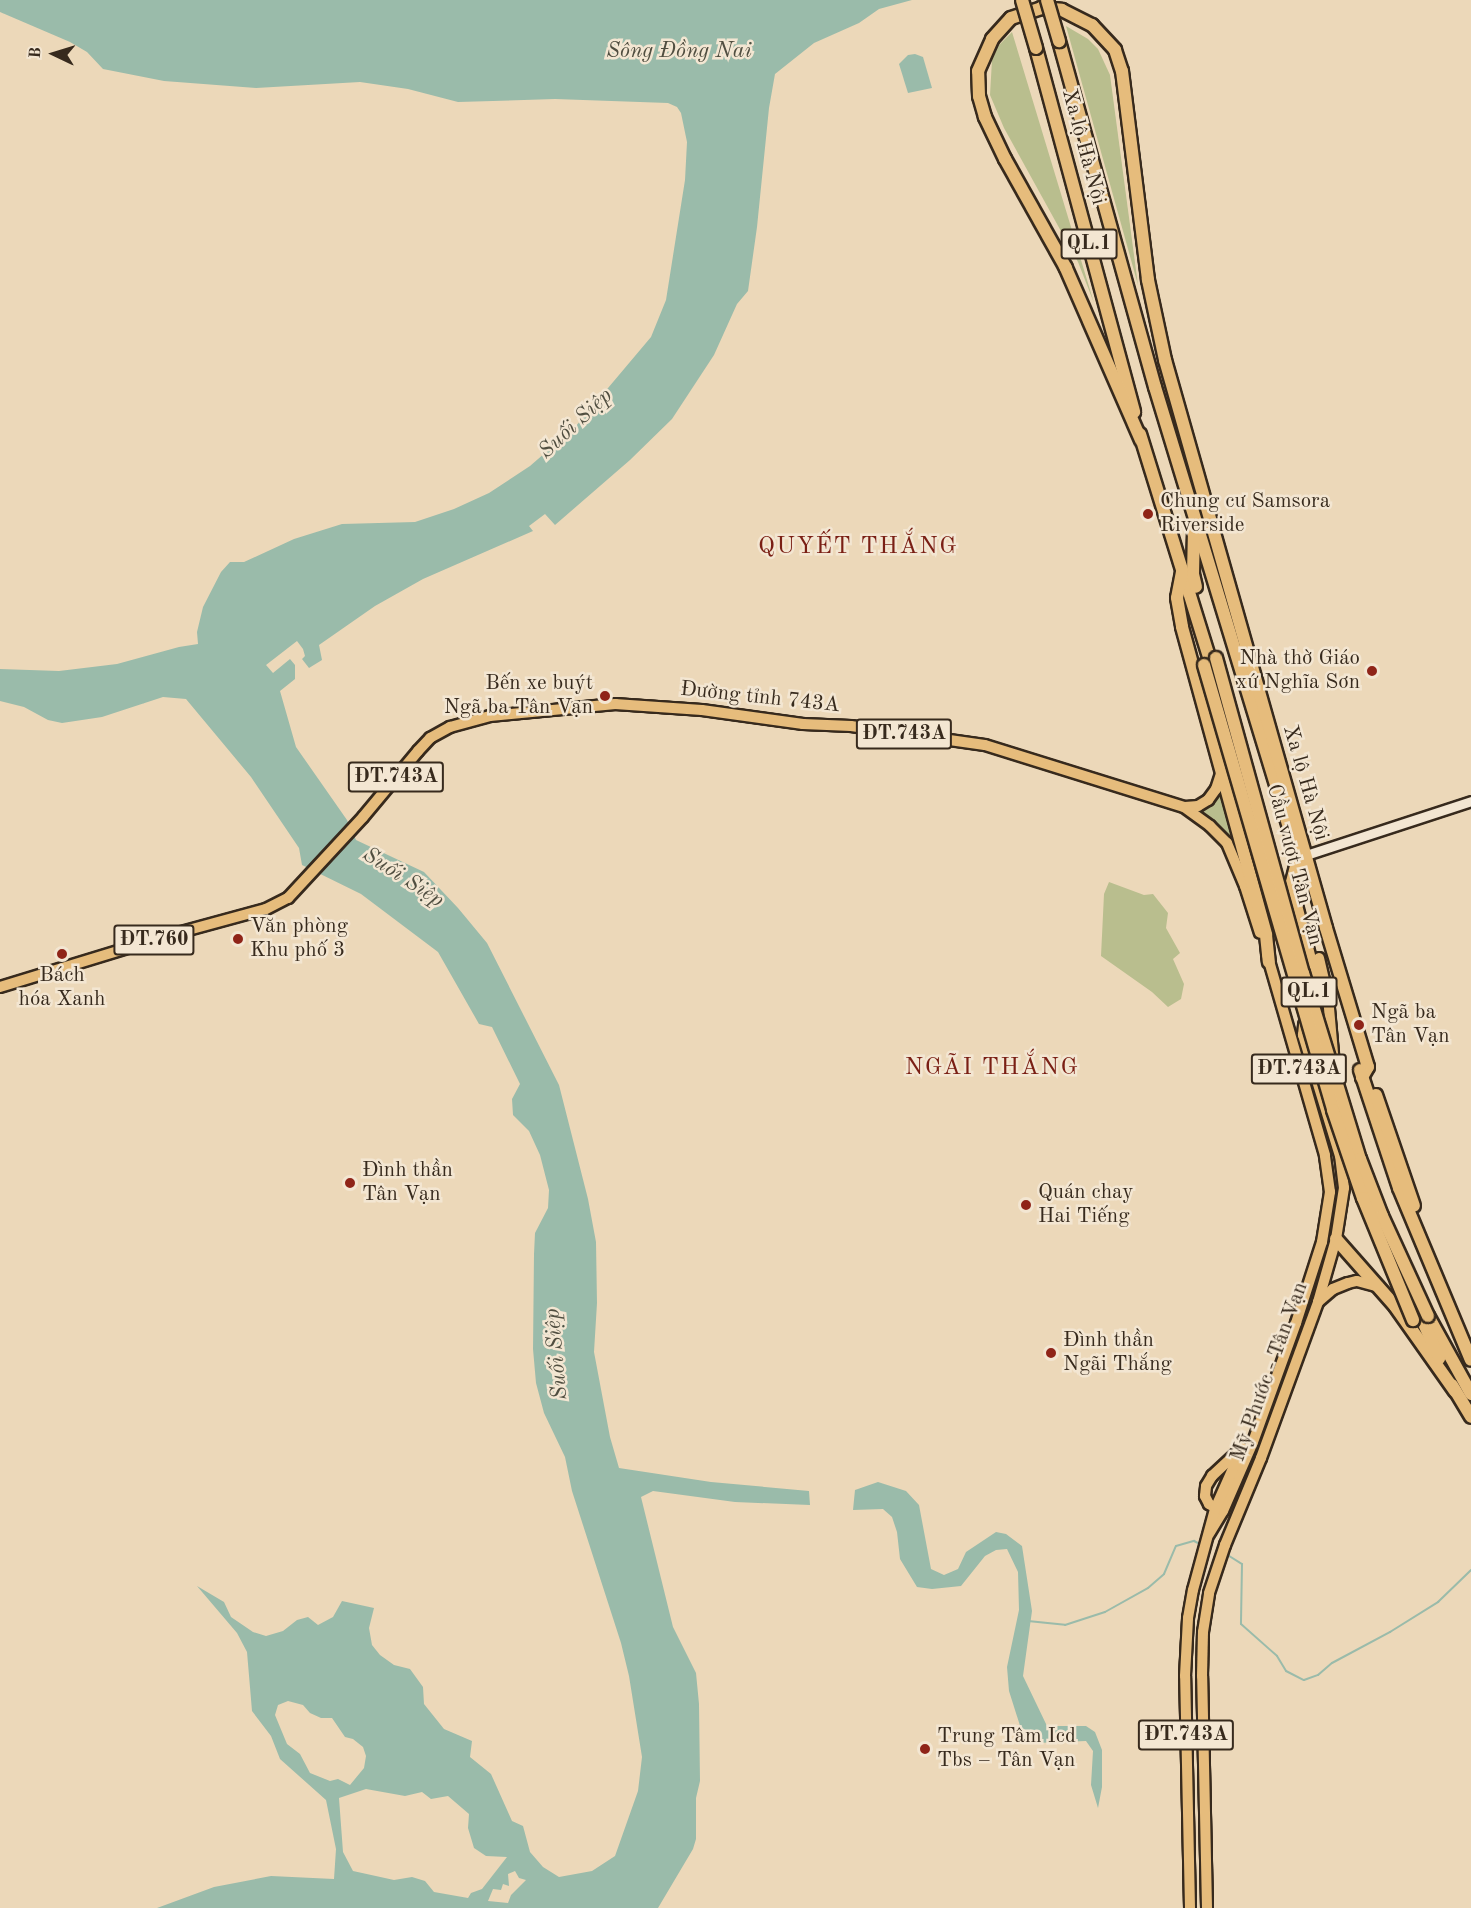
<!DOCTYPE html>
<html>
<head>
<meta charset="utf-8">
<style>
  body { margin:0 }
  #map { position:relative; width:1471px; height:1908px; overflow:hidden; background:#ecd8b9; font-family:"Old Standard TT",serif }
  div>[style] { position:absolute }
  [style*='--x'] { left:calc(var(--x)*1px); top:calc(var(--y)*1px); width:calc(var(--w)*1px); rotate:calc(var(--a)*1deg) }
  .green>* { inset:0; background:#b9be8e }
  .water>* { inset:0; background:#9abbaa }
  .stream>* { height:2px; margin:-1px; padding:0 1px; transform-origin:1px; border-radius:1px; background:#9abbaa }
  .roads { filter:drop-shadow(2px 0 #372a1d) drop-shadow(-2px 0 #372a1d) drop-shadow(0 2px #372a1d) drop-shadow(0 -2px #372a1d) }
  .secondary>* { height:9px; margin:-4.5px; padding:0 4.5px; transform-origin:4.5px; border-radius:4.5px; background:#f3e6d2 }
  .primary>* { height:10px; margin:-5px; padding:0 5px; transform-origin:5px; border-radius:5px; background:#e6bc7c }
  .highway>* { height:12px; margin:-6px; padding:0 6px; transform-origin:6px; border-radius:6px; background:#e6bc7c }
  .bridges { filter:drop-shadow(2px 0 #372a1d) drop-shadow(-2px 0 #372a1d) drop-shadow(0 2px #372a1d) drop-shadow(0 -2px #372a1d) }
  .highway-bridge>* { height:12px; margin:-6px; padding:0 6px; transform-origin:6px; border-radius:6px; background:#e6bc7c }
  .dots>* { width:16px; height:16px; translate:-50% -50%; box-sizing:border-box; border:3px solid #f3e6d2; border-radius:50% }
  span { translate:-50% -50%; white-space:nowrap; text-align:center; line-height:1.15; -webkit-text-stroke:5px #f3e6d2; paint-order:stroke }
  .shield-label span { padding:2px 4px; background:#f3e6d2; border:2px solid; border-radius:4px; -webkit-text-stroke-width:0 }
  .shield-label { font-size:20px; color:#372a1d; font-weight:700 }
  .street-label { font-size:21px; color:#372a1d }
  .poi-label { font-size:21px; color:#372a1d }
  .left { translate:0 -50%; text-align:left }
  .right { translate:-100% -50%; text-align:right }
  .water-label { font-size:22px; color:#504e40; font-style:italic }
  .quarter-label { font-size:24px; color:#7a1f14; letter-spacing:1.5px }
  .north { position:absolute; left:24px; top:24px; width:60px; height:60px; -webkit-text-stroke:4px #f3e6d2; paint-order:stroke; rotate:274deg; font-size:16px; font-weight:700; line-height:24px; text-align:center; color:#372a1d }
  .north::after { content:''; display:block; margin:auto; width:21px; height:27px; background:#372a1d; clip-path:polygon(50% 0,100% 100%,50% 72%,0 100%) }
</style>
</head>
<body>
<div id="map">
  <div class="green">
    <i style="clip-path:polygon(1066px 26px,1088px 39px,1098px 49px,1110px 75px,1138px 285px)"></i>
    <i style="clip-path:polygon(1012px 32px,1094px 303px,1078px 262px,1004px 128px,990px 95px,992px 60px,998px 46px)"></i>
    <i style="clip-path:polygon(1222px 788px,1242px 856px,1229px 838px,1201px 809px,1209px 807px)"></i>
    <i style="clip-path:polygon(1109px 882px,1144px 895px,1153px 894px,1168px 913px,1166px 928px,1180px 953px,1173px 959px,1184px 984px,1181px 999px,1168px 1007px,1152px 992px,1101px 956px,1104px 894px)"></i>
  </div>
  <div class="water">
    <i style="clip-path:polygon(evenodd,0 0,912px 0,879px 9px,859px 23px,814px 43px,775px 74px,769px 108px,757px 227px,748px 291px,737px 304px,714px 355px,672px 419px,630px 460px,555px 525px,545px 514px,529px 526px,533px 531px,423px 579px,375px 606px,319px 645px,322px 660px,309px 668px,302px 659px,305px 656px,303px 649px,297px 641px,266px 665px,273px 673px,290px 659px,295px 665px,295px 679px,280px 691px,296px 747px,347px 820px,356px 840px,424px 872px,458px 908px,487px 943px,559px 1085px,588px 1199px,596px 1242px,597px 1303px,594px 1352px,610px 1437px,619px 1468px,711px 1482px,809px 1491px,810px 1505px,735px 1502px,653px 1491px,641px 1497px,673px 1627px,696px 1673px,699px 1704px,700px 1781px,696px 1798px,696px 1839px,693px 1849px,658px 1908px,157px 1908px,214px 1887px,271px 1876px,334px 1879px,336px 1849px,326px 1800px,280px 1759px,271px 1736px,252px 1711px,247px 1652px,237px 1633px,197px 1586px,224px 1602px,231px 1617px,253px 1632px,266px 1636px,283px 1631px,297px 1620px,308px 1617px,318px 1625px,333px 1617px,342px 1601px,374px 1608px,369px 1628px,372px 1645px,380px 1655px,394px 1665px,410px 1669px,423px 1687px,424px 1704px,444px 1729px,472px 1741px,470px 1757px,491px 1774px,512px 1821px,523px 1826px,530px 1852px,543px 1867px,559px 1877px,592px 1871px,615px 1856px,638px 1791px,642px 1757px,629px 1676px,621px 1643px,572px 1491px,565px 1457px,544px 1413px,536px 1383px,533px 1349px,534px 1254px,535px 1233px,548px 1208px,549px 1190px,540px 1155px,529px 1131px,513px 1115px,512px 1099px,520px 1084px,492px 1027px,479px 1024px,438px 952px,361px 894px,302px 865px,299px 848px,251px 777px,186px 699px,163px 697px,102px 717px,62px 723px,48px 720px,24px 707px,0 701px,0 669px,59px 671px,117px 664px,179px 647px,198px 644px,197px 632px,203px 607px,221px 572px,230px 562px,244px 562px,294px 539px,342px 524px,415px 522px,454px 509px,489px 493px,530px 466px,576px 426px,651px 337px,666px 300px,685px 180px,687px 142px,681px 113px,677px 107px,668px 103px,555px 99px,458px 102px,408px 89px,360px 82px,256px 88px,164px 81px,103px 69px,87px 52px,70px 42px,0 12px,0 0,288px 1701px,303px 1705px,310px 1713px,321px 1718px,332px 1718px,345px 1737px,353px 1739px,363px 1747px,366px 1756px,364px 1768px,350px 1785px,338px 1779px,330px 1781px,310px 1773px,300px 1754px,287px 1744px,275px 1715px,278px 1705px,288px 1701px,0 0,366px 1789px,405px 1796px,422px 1792px,431px 1799px,448px 1796px,469px 1814px,468px 1828px,474px 1848px,486px 1856px,507px 1857px,482px 1889px,471px 1893px,468px 1898px,434px 1892px,425px 1881px,412px 1877px,394px 1880px,353px 1871px,343px 1852px,339px 1798px,366px 1789px,0 0,515px 1871px,519px 1878px,526px 1880px,511px 1895px,508px 1903px,488px 1901px,493px 1889px,501px 1890px,503px 1884px,509px 1886px,508px 1874px,515px 1871px)"></i>
    <i style="clip-path:polygon(915px 54px,923px 57px,932px 88px,908px 93px,899px 64px,908px 55px)"></i>
    <i style="clip-path:polygon(878px 1482px,906px 1491px,919px 1505px,931px 1569px,944px 1575px,958px 1569px,966px 1552px,996px 1532px,1006px 1534px,1022px 1546px,1032px 1611px,1023px 1676px,1047px 1726px,1086px 1726px,1095px 1732px,1102px 1750px,1102px 1787px,1098px 1808px,1091px 1785px,1093px 1751px,1086px 1741px,1037px 1743px,1022px 1732px,1009px 1691px,1007px 1667px,1019px 1610px,1018px 1572px,1007px 1549px,996px 1550px,985px 1556px,961px 1586px,932px 1589px,917px 1587px,900px 1559px,897px 1532px,892px 1517px,883px 1509px,853px 1510px,855px 1490px)"></i>
  </div>
  <div class="stream">
    <i style="--x:1226;--y:1554;--w:19;--a:32"></i>
    <i style="--x:1242;--y:1564;--w:60;--a:91"></i>
    <i style="--x:1241;--y:1624;--w:48;--a:41.6"></i>
    <i style="--x:1277;--y:1656;--w:17;--a:59"></i>
    <i style="--x:1286;--y:1671;--w:20;--a:27"></i>
    <i style="--x:1304;--y:1680;--w:15;--a:-20"></i>
    <i style="--x:1318;--y:1675;--w:18;--a:-41"></i>
    <i style="--x:1332;--y:1663;--w:66;--a:-28.1"></i>
    <i style="--x:1390;--y:1632;--w:57;--a:-32"></i>
    <i style="--x:1438;--y:1602;--w:46;--a:-44.1"></i>
    <i style="--x:1028;--y:1621;--w:37;--a:6"></i>
    <i style="--x:1065;--y:1625;--w:42;--a:-18"></i>
    <i style="--x:1105;--y:1612;--w:49;--a:-29.2"></i>
    <i style="--x:1148;--y:1588;--w:21;--a:-41"></i>
    <i style="--x:1164;--y:1574;--w:30;--a:-67"></i>
    <i style="--x:1176;--y:1546;--w:19;--a:-16"></i>
    <i style="--x:1194;--y:1541;--w:9;--a:27"></i>
  </div>
  <div class="roads">
    <div class="secondary">
      <i style="--x:1306;--y:855;--w:174;--a:-18.1"></i>
    </div>
    <div class="primary">
      <i style="--x:1185;--y:807;--w:13;--a:-4"></i>
      <i style="--x:1198;--y:806;--w:12;--a:-31"></i>
      <i style="--x:1208;--y:800;--w:14;--a:-54"></i>
      <i style="--x:1216;--y:789;--w:19;--a:-72"></i>
      <i style="--x:1319;--y:958;--w:40;--a:77"></i>
      <i style="--x:1328;--y:997;--w:67;--a:84.9"></i>
      <i style="--x:0;--y:987;--w:178;--a:-17"></i>
      <i style="--x:170;--y:935;--w:99;--a:-15.2"></i>
      <i style="--x:266;--y:909;--w:25;--a:-27"></i>
      <i style="--x:288;--y:898;--w:110;--a:-47.2"></i>
      <i style="--x:363;--y:817;--w:86;--a:-50.2"></i>
      <i style="--x:418;--y:751;--w:18;--a:-47"></i>
      <i style="--x:430;--y:738;--w:23;--a:-29"></i>
      <i style="--x:450;--y:727;--w:41;--a:-15.4"></i>
      <i style="--x:490;--y:716;--w:126;--a:-5.5"></i>
      <i style="--x:615;--y:704;--w:87;--a:3.9"></i>
      <i style="--x:702;--y:710;--w:102;--a:7.9"></i>
      <i style="--x:803;--y:724;--w:48;--a:2.4"></i>
      <i style="--x:851;--y:726;--w:135;--a:8.1"></i>
      <i style="--x:985;--y:745;--w:208;--a:17.3"></i>
      <i style="--x:1184;--y:807;--w:32;--a:36"></i>
      <i style="--x:1210;--y:826;--w:24;--a:45"></i>
      <i style="--x:1227;--y:843;--w:47;--a:67.3"></i>
      <i style="--x:1245;--y:886;--w:49;--a:72.3"></i>
      <i style="--x:1318;--y:1302;--w:20;--a:-41"></i>
      <i style="--x:1333;--y:1289;--w:16;--a:-22"></i>
      <i style="--x:1348;--y:1283;--w:9;--a:-13"></i>
      <i style="--x:1357;--y:1281;--w:23;--a:15"></i>
      <i style="--x:1221;--y:1511;--w:14;--a:-150"></i>
      <i style="--x:1209;--y:1504;--w:9;--a:-117"></i>
      <i style="--x:1205;--y:1496;--w:10;--a:-84"></i>
      <i style="--x:1206;--y:1486;--w:12;--a:-59"></i>
      <i style="--x:1212;--y:1476;--w:35;--a:-43"></i>
      <i style="--x:1209;--y:1534;--w:27;--a:-59"></i>
      <i style="--x:1223;--y:1511;--w:75;--a:-66.5"></i>
      <i style="--x:1253;--y:1442;--w:127;--a:-70.1"></i>
      <i style="--x:1296;--y:1323;--w:85;--a:-72.2"></i>
      <i style="--x:1322;--y:1242;--w:51;--a:-80.9"></i>
      <i style="--x:1330;--y:1192;--w:37;--a:-98"></i>
      <i style="--x:1325;--y:1155;--w:209;--a:-106.1"></i>
      <i style="--x:1190;--y:1908;--w:232;--a:-91.2"></i>
      <i style="--x:1185;--y:1676;--w:58;--a:-87"></i>
      <i style="--x:1188;--y:1618;--w:28;--a:-80"></i>
      <i style="--x:1193;--y:1590;--w:84;--a:-74.8"></i>
      <i style="--x:1215;--y:1509;--w:67;--a:-66.1"></i>
      <i style="--x:1207;--y:1908;--w:232;--a:-91.2"></i>
      <i style="--x:1202;--y:1676;--w:44;--a:-88.7"></i>
      <i style="--x:1203;--y:1632;--w:39;--a:-81"></i>
      <i style="--x:1209;--y:1593;--w:51;--a:-71.6"></i>
      <i style="--x:1225;--y:1545;--w:94;--a:-67.5"></i>
      <i style="--x:1261;--y:1458;--w:166;--a:-69.9"></i>
      <i style="--x:1318;--y:1302;--w:66;--a:-74.1"></i>
      <i style="--x:1336;--y:1239;--w:52;--a:-81.1"></i>
      <i style="--x:1344;--y:1188;--w:32;--a:-97"></i>
      <i style="--x:1340;--y:1156;--w:127;--a:-107"></i>
      <i style="--x:1303;--y:1035;--w:10;--a:-84"></i>
      <i style="--x:1304;--y:1025;--w:30;--a:-66"></i>
      <i style="--x:1316;--y:998;--w:16;--a:-86"></i>
      <i style="--x:1317;--y:982;--w:103;--a:-104.6"></i>
      <i style="--x:1291;--y:882;--w:25;--a:-76"></i>
    </div>
    <div class="highway">
      <i style="--x:1059;--y:41;--w:359;--a:74.5"></i>
      <i style="--x:1155;--y:387;--w:515;--a:73.08"></i>
      <i style="--x:1036;--y:48;--w:377;--a:74.9"></i>
      <i style="--x:1140;--y:434;--w:241;--a:72.8"></i>
      <i style="--x:1141;--y:440;--w:188;--a:-113.6"></i>
      <i style="--x:1066;--y:268;--w:125;--a:-119.2"></i>
      <i style="--x:1005;--y:159;--w:47;--a:-115.5"></i>
      <i style="--x:985;--y:117;--w:22;--a:-106"></i>
      <i style="--x:979;--y:96;--w:25;--a:-92"></i>
      <i style="--x:978;--y:71;--w:35;--a:-66"></i>
      <i style="--x:992;--y:39;--w:28;--a:-48"></i>
      <i style="--x:1011;--y:18;--w:32;--a:-18"></i>
      <i style="--x:1041;--y:8;--w:21;--a:5"></i>
      <i style="--x:1062;--y:10;--w:34;--a:27"></i>
      <i style="--x:1092;--y:25;--w:34;--a:47"></i>
      <i style="--x:1115;--y:50;--w:22;--a:72"></i>
      <i style="--x:1122;--y:71;--w:211;--a:82.9"></i>
      <i style="--x:1148;--y:280;--w:82;--a:78"></i>
      <i style="--x:1165;--y:360;--w:590;--a:74.17"></i>
      <i style="--x:1326;--y:928;--w:145;--a:73.2"></i>
      <i style="--x:1368;--y:1067;--w:12;--a:121"></i>
      <i style="--x:1194;--y:530;--w:44;--a:91.3"></i>
      <i style="--x:1193;--y:574;--w:13;--a:77"></i>
      <i style="--x:1182;--y:572;--w:26;--a:101"></i>
      <i style="--x:1177;--y:598;--w:29;--a:80"></i>
      <i style="--x:1182;--y:627;--w:319;--a:74.7"></i>
      <i style="--x:1266;--y:935;--w:27;--a:84"></i>
      <i style="--x:1360;--y:1070;--w:124;--a:71.7"></i>
      <i style="--x:1399;--y:1188;--w:186;--a:67.3"></i>
      <i style="--x:1376;--y:1095;--w:117;--a:71.1"></i>
      <i style="--x:1336;--y:1239;--w:89;--a:48.6"></i>
      <i style="--x:1395;--y:1306;--w:104;--a:54.8"></i>
      <i style="--x:1428;--y:1316;--w:89;--a:61.1"></i>
      <i style="--x:1422;--y:1319;--w:43;--a:66.4"></i>
      <i style="--x:1452;--y:1385;--w:37;--a:59"></i>
    </div>
  </div>
  <div class="bridges">
    <div class="highway-bridge">
      <i style="--x:1022;--y:0;--w:50;--a:73.7"></i>
      <i style="--x:1047;--y:0;--w:43;--a:73.7"></i>
      <i style="--x:1216;--y:658;--w:327;--a:74.6"></i>
      <i style="--x:1303;--y:973;--w:195;--a:73"></i>
      <i style="--x:1360;--y:1159;--w:61;--a:68.9"></i>
      <i style="--x:1382;--y:1216;--w:110;--a:65.3"></i>
      <i style="--x:1204;--y:665;--w:463;--a:73.8"></i>
      <i style="--x:1333;--y:1110;--w:93;--a:71.2"></i>
      <i style="--x:1363;--y:1198;--w:132;--a:67.7"></i>
    </div>
  </div>
  <div class="dots">
    <i style="left:1148px;top:514px;background:#8f2418"></i>
    <i style="left:1372px;top:671px;background:#8f2418"></i>
    <i style="left:605px;top:696px;background:#8f2418"></i>
    <i style="left:238px;top:939px;background:#8f2418"></i>
    <i style="left:62px;top:954px;background:#8f2418"></i>
    <i style="left:1359px;top:1025px;background:#8f2418"></i>
    <i style="left:350px;top:1183px;background:#8f2418"></i>
    <i style="left:1026px;top:1205px;background:#8f2418"></i>
    <i style="left:1051px;top:1353px;background:#8f2418"></i>
    <i style="left:925px;top:1749px;background:#8f2418"></i>
  </div>
  <div class="shield-label">
    <span style="left:1089px;top:244px">QL.1</span>
    <span style="left:904px;top:734px">ĐT.743A</span>
    <span style="left:396px;top:777px">ĐT.743A</span>
    <span style="left:154px;top:940px">ĐT.760</span>
    <span style="left:1309px;top:992px">QL.1</span>
    <span style="left:1299px;top:1069px">ĐT.743A</span>
    <span style="left:1186px;top:1735px">ĐT.743A</span>
  </div>
  <div class="street-label">
    <span style="left:1083px;top:147px;rotate:75deg">Xa lộ Hà Nội</span>
    <span style="left:760px;top:698px;rotate:6deg">Đường tỉnh 743A</span>
    <span style="left:1305px;top:783px;rotate:74deg">Xa lộ Hà Nội</span>
    <span style="left:1294px;top:865px;rotate:75deg">Cầu vượt Tân Vạn</span>
    <span style="left:1270px;top:1372px;rotate:-70deg">Mỹ Phước - Tân Vạn</span>
  </div>
  <div class="poi-label">
    <span class="left" style="left:1160px;top:514px">Chung cư Samsora<br>Riverside</span>
    <span class="right" style="left:1360px;top:671px">Nhà thờ Giáo<br>xứ Nghĩa Sơn</span>
    <span class="right" style="left:593px;top:696px">Bến xe buýt<br>Ngã ba Tân Vạn</span>
    <span class="left" style="left:250px;top:939px">Văn phòng<br>Khu phố 3</span>
    <span style="left:62px;top:988px">Bách<br>hóa Xanh</span>
    <span class="left" style="left:1371px;top:1025px">Ngã ba<br>Tân Vạn</span>
    <span class="left" style="left:362px;top:1183px">Đình thần<br>Tân Vạn</span>
    <span class="left" style="left:1038px;top:1205px">Quán chay<br>Hai Tiếng</span>
    <span class="left" style="left:1063px;top:1353px">Đình thần<br>Ngãi Thắng</span>
    <span class="left" style="left:937px;top:1749px">Trung Tâm Icd<br>Tbs – Tân Vạn</span>
  </div>
  <div class="water-label">
    <span style="left:679px;top:52px">Sông Đồng Nai</span>
    <span style="left:576px;top:424px;rotate:-43deg">Suối Siệp</span>
    <span style="left:403px;top:878px;rotate:33deg">Suối Siệp</span>
    <span style="left:557px;top:1354px;rotate:-95deg">Suối Siệp</span>
  </div>
  <div class="quarter-label">
    <span style="left:858px;top:548px">QUYẾT THẮNG</span>
    <span style="left:992px;top:1069px">NGÃI THẮNG</span>
  </div>
  <div class="north">B</div>
</div>
</body>
</html>
